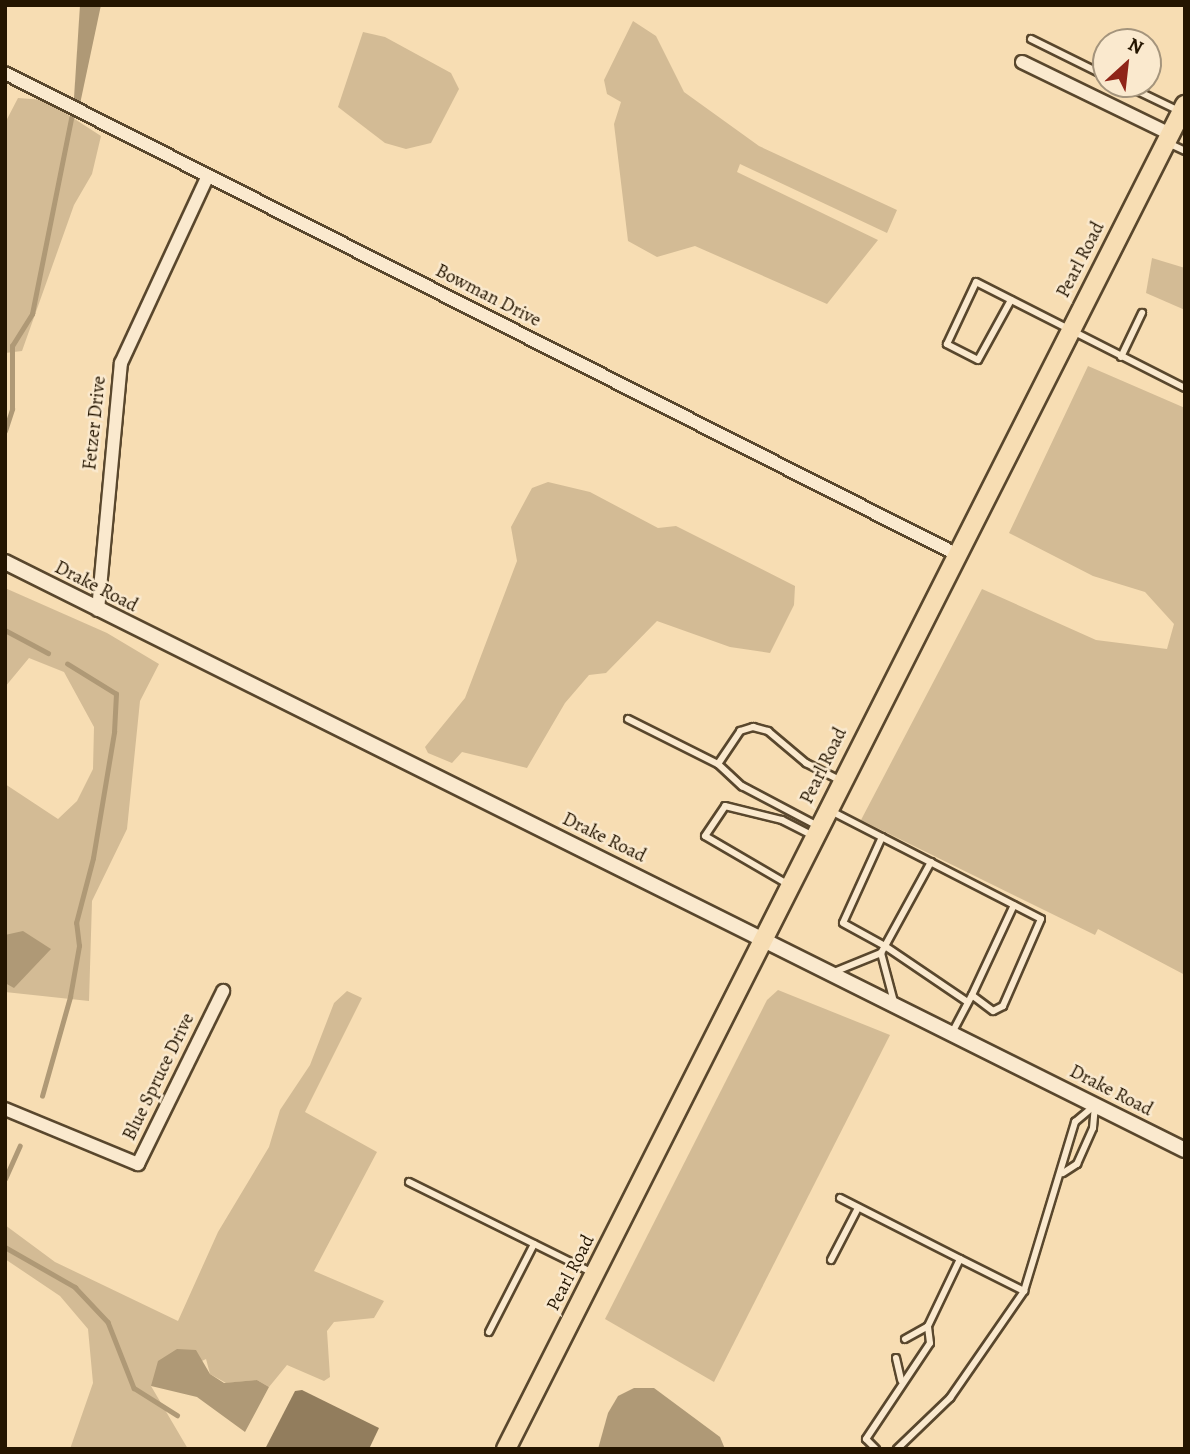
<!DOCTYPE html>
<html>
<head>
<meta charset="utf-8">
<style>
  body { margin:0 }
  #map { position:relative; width:1190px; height:1454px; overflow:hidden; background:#f7ddb3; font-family:Alegreya,serif }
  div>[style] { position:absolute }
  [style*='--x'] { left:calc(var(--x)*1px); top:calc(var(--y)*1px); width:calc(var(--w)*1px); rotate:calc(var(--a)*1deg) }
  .green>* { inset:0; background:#d3bb95 }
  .water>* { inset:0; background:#af9976 }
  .stream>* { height:4.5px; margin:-2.25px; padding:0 2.25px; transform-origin:2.25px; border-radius:2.25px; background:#af9976 }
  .building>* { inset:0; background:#927d5d }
  .roads { filter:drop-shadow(2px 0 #59472d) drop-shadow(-2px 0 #59472d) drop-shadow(0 2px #59472d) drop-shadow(0 -2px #59472d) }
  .service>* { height:6px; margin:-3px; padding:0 3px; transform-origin:3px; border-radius:3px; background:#fae9ce }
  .minor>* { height:12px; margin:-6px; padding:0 6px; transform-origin:6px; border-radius:6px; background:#fae9ce }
  .tertiary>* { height:14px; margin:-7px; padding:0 7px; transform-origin:7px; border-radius:7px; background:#fae9ce }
  .primary>* { height:18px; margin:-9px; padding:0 9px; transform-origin:9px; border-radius:9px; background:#f7ddb3 }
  span { translate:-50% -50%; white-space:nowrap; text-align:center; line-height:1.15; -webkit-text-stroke:5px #fae9ce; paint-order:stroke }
  .street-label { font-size:19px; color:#241500 }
  .frame { position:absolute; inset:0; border:7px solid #241500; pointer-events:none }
  .north { position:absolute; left:1092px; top:28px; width:70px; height:70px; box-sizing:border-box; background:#fae9ce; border:2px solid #a4947c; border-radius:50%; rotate:27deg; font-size:19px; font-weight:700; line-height:28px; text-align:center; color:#241500 }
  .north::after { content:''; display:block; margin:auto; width:24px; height:32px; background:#8f2418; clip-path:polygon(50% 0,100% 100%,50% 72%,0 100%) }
</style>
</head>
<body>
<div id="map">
  <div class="green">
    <i style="clip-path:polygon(633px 21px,656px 36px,684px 92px,759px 146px,897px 210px,887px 233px,740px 164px,737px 172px,878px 240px,827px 304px,695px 246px,657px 257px,628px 241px,614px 124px,621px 102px,607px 94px,604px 80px)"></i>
    <i style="clip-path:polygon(363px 32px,385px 37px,451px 73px,459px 89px,431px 143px,406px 149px,385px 143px,338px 107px)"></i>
    <i style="clip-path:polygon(18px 98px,45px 100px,101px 136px,92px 174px,74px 205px,22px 351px,5px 353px,5px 123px)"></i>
    <i style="clip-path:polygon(1152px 258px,1185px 268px,1185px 310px,1146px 293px)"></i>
    <i style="clip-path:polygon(1088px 366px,1185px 408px,1185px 975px,1098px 929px,1095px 935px,861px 820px,982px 589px,1096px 640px,1167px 649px,1174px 624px,1145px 592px,1093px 576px,1009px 533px)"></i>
    <i style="clip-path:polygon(548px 482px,590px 492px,658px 528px,676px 526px,795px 586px,794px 605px,770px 653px,730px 647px,657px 621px,606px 673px,589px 675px,565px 703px,527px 768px,462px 752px,452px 763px,428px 753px,425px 747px,465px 698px,517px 561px,511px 527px,532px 488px)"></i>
    <i style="clip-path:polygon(5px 588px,107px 633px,159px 664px,140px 701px,127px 829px,92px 901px,89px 1001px,5px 992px,5px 784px,58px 819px,77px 801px,93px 769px,94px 727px,64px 672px,29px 658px,5px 687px)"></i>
    <i style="clip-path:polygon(778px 990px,890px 1035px,714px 1382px,605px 1319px,767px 1000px)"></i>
    <i style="clip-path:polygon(347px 991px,362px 998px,305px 1112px,377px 1152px,314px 1271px,384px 1301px,374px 1318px,334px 1322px,327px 1331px,330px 1377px,324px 1381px,287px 1365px,269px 1387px,257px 1380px,226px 1383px,210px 1374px,206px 1359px,151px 1386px,188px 1449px,70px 1449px,93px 1383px,88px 1329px,60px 1296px,5px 1259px,5px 1225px,55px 1262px,178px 1321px,218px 1232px,269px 1147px,280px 1110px,310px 1065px,334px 1003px)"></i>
  </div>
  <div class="water">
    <i style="clip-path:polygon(80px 5px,101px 5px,80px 104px,74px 98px)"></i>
    <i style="clip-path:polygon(23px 931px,51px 949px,14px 988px,5px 983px,5px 935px)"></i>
    <i style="clip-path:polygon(177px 1349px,196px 1350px,210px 1374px,224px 1383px,257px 1380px,269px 1387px,245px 1432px,197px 1397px,151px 1386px,158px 1361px)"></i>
    <i style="clip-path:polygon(634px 1388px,654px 1388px,720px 1437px,725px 1449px,598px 1449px,608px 1413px,618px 1396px)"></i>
  </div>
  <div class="stream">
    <i style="--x:5;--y:431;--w:23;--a:-72"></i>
    <i style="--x:12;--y:409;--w:63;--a:-90"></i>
    <i style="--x:12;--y:346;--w:38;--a:-58"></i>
    <i style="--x:32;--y:314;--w:200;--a:-78.7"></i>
    <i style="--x:5;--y:630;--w:49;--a:28.1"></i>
    <i style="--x:42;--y:1096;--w:103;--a:-74.2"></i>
    <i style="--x:70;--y:997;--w:52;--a:-80"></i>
    <i style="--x:79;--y:946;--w:23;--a:-97"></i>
    <i style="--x:76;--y:923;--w:67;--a:-75.3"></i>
    <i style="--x:93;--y:858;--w:128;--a:-80.5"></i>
    <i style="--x:114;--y:732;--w:38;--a:-87"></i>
    <i style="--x:116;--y:694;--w:57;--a:-148.5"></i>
    <i style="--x:5;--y:1179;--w:36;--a:-66"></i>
    <i style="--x:5;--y:1247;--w:81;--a:29.7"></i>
    <i style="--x:75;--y:1287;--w:48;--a:46.7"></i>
    <i style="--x:108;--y:1322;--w:71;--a:68.5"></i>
    <i style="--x:134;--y:1388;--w:51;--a:32.1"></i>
  </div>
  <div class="building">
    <i style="clip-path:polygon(302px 1390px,379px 1428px,369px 1449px,265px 1449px,295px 1391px)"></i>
  </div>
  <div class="roads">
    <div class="service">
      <i style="--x:1031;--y:39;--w:84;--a:26.3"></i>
      <i style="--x:1123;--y:84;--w:62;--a:25.7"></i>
      <i style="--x:1168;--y:143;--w:19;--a:25"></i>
      <i style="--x:1011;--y:300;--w:68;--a:118.8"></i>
      <i style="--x:978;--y:360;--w:35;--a:-153"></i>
      <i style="--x:947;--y:344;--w:68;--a:-64.9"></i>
      <i style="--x:976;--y:282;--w:234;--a:26.9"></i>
      <i style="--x:1121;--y:357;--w:49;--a:-64.5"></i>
      <i style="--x:628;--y:719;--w:101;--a:26.6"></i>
      <i style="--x:718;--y:764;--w:33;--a:43"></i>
      <i style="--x:742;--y:786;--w:86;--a:27.8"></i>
      <i style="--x:718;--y:764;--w:40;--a:-56"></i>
      <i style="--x:740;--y:731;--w:14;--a:-17"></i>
      <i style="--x:753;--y:727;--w:16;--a:15"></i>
      <i style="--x:768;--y:731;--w:50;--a:40.1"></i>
      <i style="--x:806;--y:763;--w:38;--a:27"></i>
      <i style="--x:831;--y:811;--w:236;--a:27.2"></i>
      <i style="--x:1041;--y:919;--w:95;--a:113.6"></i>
      <i style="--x:1003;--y:1006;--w:11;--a:153"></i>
      <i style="--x:993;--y:1011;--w:26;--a:-143"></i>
      <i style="--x:972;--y:995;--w:43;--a:117.8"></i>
      <i style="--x:882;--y:837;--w:94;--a:114.4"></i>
      <i style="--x:843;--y:923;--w:48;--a:28.7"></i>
      <i style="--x:885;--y:946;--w:96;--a:-61.3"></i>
      <i style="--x:789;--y:885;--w:97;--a:-149.7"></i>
      <i style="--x:705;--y:836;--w:36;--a:-56"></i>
      <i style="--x:725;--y:806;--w:59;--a:13.8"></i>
      <i style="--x:782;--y:820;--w:35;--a:27"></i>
      <i style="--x:881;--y:953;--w:51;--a:75.1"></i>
      <i style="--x:834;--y:972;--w:51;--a:-22"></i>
      <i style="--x:881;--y:953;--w:8;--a:-60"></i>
      <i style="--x:885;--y:946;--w:98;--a:34.2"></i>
      <i style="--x:972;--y:995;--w:99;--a:-65"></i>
      <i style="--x:1063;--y:1173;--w:17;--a:-33"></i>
      <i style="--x:1077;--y:1164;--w:39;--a:-66"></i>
      <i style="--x:1093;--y:1128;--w:22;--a:-85"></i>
      <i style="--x:409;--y:1182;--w:205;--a:26.3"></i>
      <i style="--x:840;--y:1198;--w:135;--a:26.9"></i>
      <i style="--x:831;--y:1260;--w:59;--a:-62.6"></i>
      <i style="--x:489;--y:1332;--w:99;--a:-62.9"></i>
      <i style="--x:905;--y:1339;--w:26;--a:-29"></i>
      <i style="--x:896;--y:1358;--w:23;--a:77"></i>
      <i style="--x:876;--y:1449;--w:14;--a:-135"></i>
      <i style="--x:866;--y:1439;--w:115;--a:-56.3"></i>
      <i style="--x:930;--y:1343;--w:17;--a:-97"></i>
      <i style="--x:928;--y:1326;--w:74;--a:-64.5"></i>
      <i style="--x:960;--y:1259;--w:72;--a:26.6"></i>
      <i style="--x:897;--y:1449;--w:74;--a:-43.9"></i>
      <i style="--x:950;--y:1398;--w:130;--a:-55.3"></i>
      <i style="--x:1024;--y:1291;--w:177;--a:-73.2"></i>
      <i style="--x:1075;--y:1122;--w:26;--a:-40"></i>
    </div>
    <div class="minor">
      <i style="--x:1022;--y:62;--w:165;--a:25.9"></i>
      <i style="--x:5;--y:73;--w:1063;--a:26.83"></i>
      <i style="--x:98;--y:610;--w:248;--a:-84.7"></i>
      <i style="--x:121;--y:363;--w:206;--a:-65.1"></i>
      <i style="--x:5;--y:1109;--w:144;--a:22.5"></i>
      <i style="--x:138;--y:1164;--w:193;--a:-63.8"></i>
    </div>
    <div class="tertiary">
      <i style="--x:5;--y:562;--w:1318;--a:26.49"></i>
    </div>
    <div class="primary">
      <i style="--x:506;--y:1449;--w:1506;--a:-63.2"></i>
    </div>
  </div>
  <div class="street-label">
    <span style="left:1081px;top:260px;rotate:-63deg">Pearl Road</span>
    <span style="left:488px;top:296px;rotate:27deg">Bowman Drive</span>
    <span style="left:95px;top:423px;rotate:-84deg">Fetzer Drive</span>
    <span style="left:96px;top:587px;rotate:27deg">Drake Road</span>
    <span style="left:824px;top:766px;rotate:-64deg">Pearl Road</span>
    <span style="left:604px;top:838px;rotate:26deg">Drake Road</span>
    <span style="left:159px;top:1077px;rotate:-64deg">Blue Spruce Drive</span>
    <span style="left:1111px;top:1091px;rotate:27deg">Drake Road</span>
    <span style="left:571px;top:1273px;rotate:-63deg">Pearl Road</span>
  </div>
  <div class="frame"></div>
  <div class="north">N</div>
</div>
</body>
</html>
